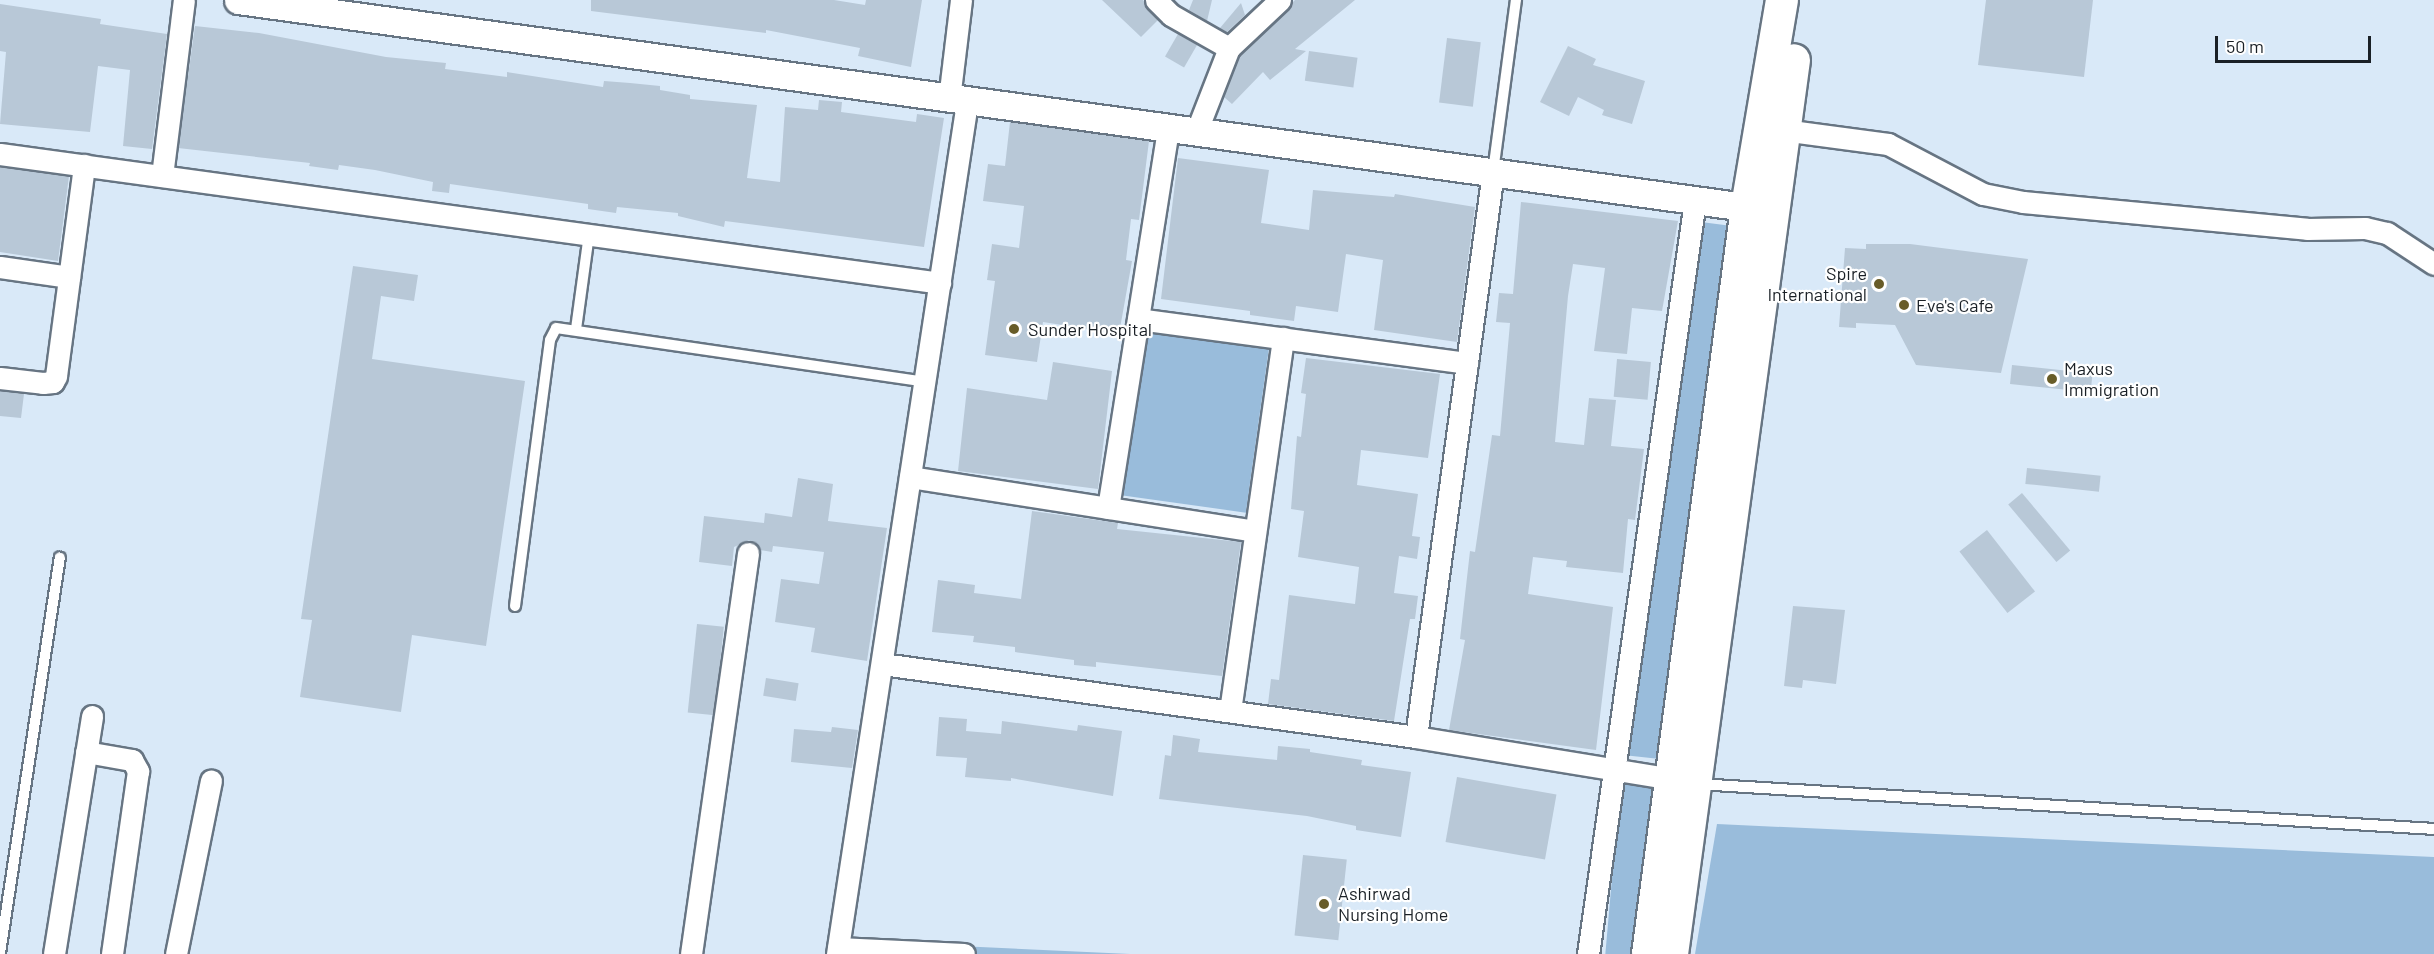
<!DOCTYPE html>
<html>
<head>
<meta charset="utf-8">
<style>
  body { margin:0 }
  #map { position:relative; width:2434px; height:954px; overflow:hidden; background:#d9e9f8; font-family:Barlow,sans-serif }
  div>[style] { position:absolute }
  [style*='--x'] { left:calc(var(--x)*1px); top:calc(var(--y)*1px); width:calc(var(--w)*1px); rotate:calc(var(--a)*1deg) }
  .green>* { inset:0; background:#99bcdb; transform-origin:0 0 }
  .building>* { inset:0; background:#b8c8d7; transform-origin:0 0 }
  .roads { filter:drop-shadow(2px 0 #677583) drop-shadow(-2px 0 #677583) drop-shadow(0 2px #677583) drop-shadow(0 -2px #677583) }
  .service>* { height:10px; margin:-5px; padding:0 5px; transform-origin:5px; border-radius:5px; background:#fff }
  .minor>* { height:21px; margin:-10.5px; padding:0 10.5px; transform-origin:10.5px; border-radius:10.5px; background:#fff }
  .tertiary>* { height:27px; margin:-13.5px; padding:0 13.5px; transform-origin:13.5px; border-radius:13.5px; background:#fff }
  .secondary>* { height:32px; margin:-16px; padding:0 16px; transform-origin:16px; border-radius:16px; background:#fff }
  .dots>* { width:16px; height:16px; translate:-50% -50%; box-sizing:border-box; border:3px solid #fff; border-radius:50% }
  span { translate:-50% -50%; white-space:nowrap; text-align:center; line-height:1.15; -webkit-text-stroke:4.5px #fff; paint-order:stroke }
  .poi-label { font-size:18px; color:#1a2026 }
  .right { translate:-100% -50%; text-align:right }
  .left { translate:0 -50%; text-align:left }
  .scale { position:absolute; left:2215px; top:36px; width:156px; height:27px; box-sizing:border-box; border:3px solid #1a2026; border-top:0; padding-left:8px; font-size:18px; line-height:21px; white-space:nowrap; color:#1a2026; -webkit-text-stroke:4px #fff; paint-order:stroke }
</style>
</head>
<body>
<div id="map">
  <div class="green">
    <i style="clip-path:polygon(1701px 222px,1732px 226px,1660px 759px,1623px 755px)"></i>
    <i style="left:1146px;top:332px;width:124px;height:165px;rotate:8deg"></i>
    <i style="left:1621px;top:775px;width:37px;height:181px;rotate:5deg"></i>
    <i style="clip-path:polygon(1717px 824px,2434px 857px,2434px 954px,1695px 954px)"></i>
    <i style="clip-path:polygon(872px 942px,1130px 954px,871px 954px)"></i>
  </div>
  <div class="building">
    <i style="clip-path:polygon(591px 0,834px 0,865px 5px,866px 0,922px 0,911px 67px,858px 56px,860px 48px,766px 30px,766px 33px,591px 11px)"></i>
    <i style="clip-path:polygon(1102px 0,1143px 0,1158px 20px,1141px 37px)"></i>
    <i style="clip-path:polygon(1193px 0,1212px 0,1207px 21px,1189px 10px)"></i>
    <i style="clip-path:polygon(1295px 0,1355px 0,1295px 49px,1306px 51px,1270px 80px,1263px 72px,1232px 104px,1224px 97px,1240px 55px)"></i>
    <i style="clip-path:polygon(1986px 0,2093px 0,2084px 77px,1978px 65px)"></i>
    <i style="clip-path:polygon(1241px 3px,1245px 15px,1227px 32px,1220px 28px)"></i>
    <i style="clip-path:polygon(0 4px,101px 19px,100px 24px,167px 34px,152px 149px,123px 146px,130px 70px,98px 66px,90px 132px,0 124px,6px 52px,0 51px)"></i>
    <i style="clip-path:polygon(195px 26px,259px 33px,386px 57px,446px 63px,445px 69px,507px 77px,507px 72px,603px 87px,604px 81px,630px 83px,660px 86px,660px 90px,690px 95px,690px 99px,757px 105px,747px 178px,780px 182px,785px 107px,818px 110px,819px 100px,842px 102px,841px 112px,916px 122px,917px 114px,944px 118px,924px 247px,725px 221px,724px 227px,678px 216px,678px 213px,617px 207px,616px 213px,588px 209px,588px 204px,450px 184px,449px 193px,432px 191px,433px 182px,375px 170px,339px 165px,338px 170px,309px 166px,310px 163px,178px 148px)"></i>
    <i style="left:1178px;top:34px;width:22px;height:26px;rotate:30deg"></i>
    <i style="left:1447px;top:38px;width:34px;height:65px;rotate:7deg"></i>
    <i style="clip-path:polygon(1568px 46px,1596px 59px,1593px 65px,1645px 81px,1632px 124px,1602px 115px,1604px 110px,1578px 97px,1569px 116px,1540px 102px)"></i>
    <i style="left:1309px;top:51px;width:49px;height:30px;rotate:8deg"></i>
    <i style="clip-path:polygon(1010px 122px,1149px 141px,1139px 220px,1131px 219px,1126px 260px,1132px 261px,1119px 334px,1043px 322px,1037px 362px,985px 355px,995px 281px,987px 280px,992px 244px,1019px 248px,1024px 206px,983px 201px,988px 164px,1005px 166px)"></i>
    <i style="clip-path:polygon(1178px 158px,1269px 170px,1261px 223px,1309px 230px,1313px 190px,1394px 197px,1395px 194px,1475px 207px,1457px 342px,1374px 330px,1383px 260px,1346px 254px,1338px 312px,1296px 306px,1294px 321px,1250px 315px,1250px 311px,1161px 299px)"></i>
    <i style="clip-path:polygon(0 167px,69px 176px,58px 261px,0 252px)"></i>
    <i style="clip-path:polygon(1521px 202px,1678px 221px,1662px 311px,1632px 308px,1627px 354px,1594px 351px,1605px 268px,1573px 264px,1568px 296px,1555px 442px,1584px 445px,1589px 398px,1616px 400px,1611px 446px,1644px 449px,1635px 520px,1628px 519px,1623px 573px,1566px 567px,1567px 561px,1533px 557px,1528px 594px,1613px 607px,1596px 750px,1449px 730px,1465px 640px,1460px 639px,1470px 551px,1475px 552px,1492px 435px,1500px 436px,1510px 323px,1496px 322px,1499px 293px,1513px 294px)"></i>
    <i style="clip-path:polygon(1866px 244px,1910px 244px,2028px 259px,2001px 373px,1916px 365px,1895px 325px,1856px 323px,1856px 328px,1839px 327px,1845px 248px,1866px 249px)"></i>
    <i style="clip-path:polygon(353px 266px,418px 275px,414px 301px,381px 296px,372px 359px,525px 381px,486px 646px,412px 635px,401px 712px,300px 697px,312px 620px,301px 619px)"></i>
    <i style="clip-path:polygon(1306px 358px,1440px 374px,1428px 458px,1361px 450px,1357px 485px,1418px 494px,1412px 536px,1420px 537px,1417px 559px,1399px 556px,1394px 593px,1418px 596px,1415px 619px,1410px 619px,1394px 721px,1268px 704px,1271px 679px,1279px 680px,1289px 595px,1355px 604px,1359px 567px,1298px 557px,1304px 511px,1291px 509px,1297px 436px,1301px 437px,1306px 394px,1301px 393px)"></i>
    <i style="left:1617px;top:359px;width:34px;height:38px;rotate:5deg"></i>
    <i style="clip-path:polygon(1053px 362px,1112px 371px,1098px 489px,958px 471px,967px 388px,1047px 400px)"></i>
    <i style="left:2012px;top:365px;width:81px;height:19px;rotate:6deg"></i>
    <i style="clip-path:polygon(0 391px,24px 394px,21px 418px,0 416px)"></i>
    <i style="left:2027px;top:468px;width:74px;height:16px;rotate:6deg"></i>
    <i style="clip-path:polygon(798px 478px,833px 484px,828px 521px,887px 528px,867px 661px,811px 652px,815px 628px,775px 622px,781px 579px,819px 584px,824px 552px,773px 546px,772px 552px,760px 550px,749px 540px,734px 547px,732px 566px,699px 562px,704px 516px,764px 523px,765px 513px,792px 517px)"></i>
    <i style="left:2022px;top:493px;width:75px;height:18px;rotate:50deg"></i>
    <i style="clip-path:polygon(1032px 511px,1118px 523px,1117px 529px,1241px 542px,1222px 676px,1096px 662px,1096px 667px,1074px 665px,1074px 660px,1015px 652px,1015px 647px,973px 642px,974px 636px,932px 632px,938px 580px,975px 585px,974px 593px,1021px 599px)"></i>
    <i style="left:1987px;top:530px;width:78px;height:35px;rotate:52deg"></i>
    <i style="clip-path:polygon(1793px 606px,1845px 610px,1836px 684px,1803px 680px,1802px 688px,1784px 686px)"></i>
    <i style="left:697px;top:624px;width:27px;height:89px;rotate:6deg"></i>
    <i style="left:766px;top:678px;width:33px;height:18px;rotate:9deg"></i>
    <i style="clip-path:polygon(939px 717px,967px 719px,966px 731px,1001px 734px,1002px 721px,1077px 731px,1078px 725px,1122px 731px,1113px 796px,1011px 778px,1011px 781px,965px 777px,967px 758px,936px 756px)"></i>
    <i style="clip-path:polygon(832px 727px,858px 730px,852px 768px,791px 762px,794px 729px,831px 732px)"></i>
    <i style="clip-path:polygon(1173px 735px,1200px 739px,1198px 752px,1277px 760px,1278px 746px,1310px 749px,1310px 752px,1362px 760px,1361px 765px,1411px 772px,1401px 837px,1356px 830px,1356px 826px,1307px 816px,1159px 799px,1165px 755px,1171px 756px)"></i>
    <i style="left:1457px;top:777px;width:101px;height:66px;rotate:10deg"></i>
    <i style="left:1303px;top:855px;width:44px;height:81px;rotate:6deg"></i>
  </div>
  <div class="roads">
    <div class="service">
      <i style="--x:1493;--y:172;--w:174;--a:-82.4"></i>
      <i style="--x:576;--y:329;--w:96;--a:-82.2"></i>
      <i style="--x:515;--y:606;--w:268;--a:-82.5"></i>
      <i style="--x:550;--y:340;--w:13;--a:-63"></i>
      <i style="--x:556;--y:328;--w:372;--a:8.3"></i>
      <i style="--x:1697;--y:784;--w:738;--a:3.49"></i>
      <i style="--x:0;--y:953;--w:400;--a:-81.4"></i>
    </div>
    <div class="minor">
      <i style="--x:1156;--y:0;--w:21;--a:45"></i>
      <i style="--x:1171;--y:15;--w:67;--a:29.6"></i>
      <i style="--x:949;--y:99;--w:100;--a:-83.1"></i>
      <i style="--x:1197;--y:130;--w:88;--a:-68.7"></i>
      <i style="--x:1229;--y:48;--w:70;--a:-43.3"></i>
      <i style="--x:1783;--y:130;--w:106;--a:7.6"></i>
      <i style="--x:1888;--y:144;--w:107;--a:27.8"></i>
      <i style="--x:1983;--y:194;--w:41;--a:11.3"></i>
      <i style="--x:2023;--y:202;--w:285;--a:5.4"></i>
      <i style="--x:2307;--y:229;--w:58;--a:-1"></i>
      <i style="--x:2365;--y:228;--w:23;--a:13"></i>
      <i style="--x:2387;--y:233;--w:56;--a:33.4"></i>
      <i style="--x:0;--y:154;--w:949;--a:7.81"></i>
      <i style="--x:162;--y:176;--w:177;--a:-82.9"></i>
      <i style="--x:0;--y:267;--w:70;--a:8.2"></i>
      <i style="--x:1138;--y:319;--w:332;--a:7.6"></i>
      <i style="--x:0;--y:378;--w:43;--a:6.6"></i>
      <i style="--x:43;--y:383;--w:10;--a:-6"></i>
      <i style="--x:53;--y:382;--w:7;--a:-63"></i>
      <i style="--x:56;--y:376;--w:213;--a:-82.4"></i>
      <i style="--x:910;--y:477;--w:348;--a:8.9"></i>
      <i style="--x:1108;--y:508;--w:385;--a:-81"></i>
      <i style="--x:882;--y:664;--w:539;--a:7.78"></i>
      <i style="--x:1416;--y:737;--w:272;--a:9.3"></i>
      <i style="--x:1230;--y:711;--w:377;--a:-81.9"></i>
      <i style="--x:1416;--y:737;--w:570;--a:-82.24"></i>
      <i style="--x:86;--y:752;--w:47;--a:9.9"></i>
      <i style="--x:132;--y:760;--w:13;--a:61"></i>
      <i style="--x:138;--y:771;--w:185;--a:98.1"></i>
      <i style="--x:838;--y:948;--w:126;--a:2.7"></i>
      <i style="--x:54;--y:954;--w:241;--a:-80.9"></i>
      <i style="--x:176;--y:954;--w:177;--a:-78.6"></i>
      <i style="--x:691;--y:954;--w:405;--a:-81.9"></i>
      <i style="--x:837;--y:954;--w:862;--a:-81.32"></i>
      <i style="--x:1588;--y:954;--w:762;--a:-81.92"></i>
    </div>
    <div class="tertiary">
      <i style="--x:238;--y:0;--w:1544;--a:7.82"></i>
    </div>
    <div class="secondary">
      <i style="--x:1648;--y:954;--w:754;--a:-82.45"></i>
      <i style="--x:1747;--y:207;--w:210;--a:-80.4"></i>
      <i style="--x:1672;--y:954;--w:902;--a:-82.23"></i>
    </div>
  </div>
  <div class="dots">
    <i style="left:1879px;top:284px;background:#685c28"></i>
    <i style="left:1904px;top:305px;background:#685c28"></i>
    <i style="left:1014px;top:329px;background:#685c28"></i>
    <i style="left:2052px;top:379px;background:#685c28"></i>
    <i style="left:1324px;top:904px;background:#685c28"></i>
  </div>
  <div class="poi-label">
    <span class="right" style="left:1867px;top:284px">Spire<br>International</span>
    <span class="left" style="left:1916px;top:305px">Eve's Cafe</span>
    <span class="left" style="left:1028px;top:329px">Sunder Hospital</span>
    <span class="left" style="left:2064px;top:379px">Maxus<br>Immigration</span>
    <span class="left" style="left:1338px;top:904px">Ashirwad<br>Nursing Home</span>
  </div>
  <div class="scale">50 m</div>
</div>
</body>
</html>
